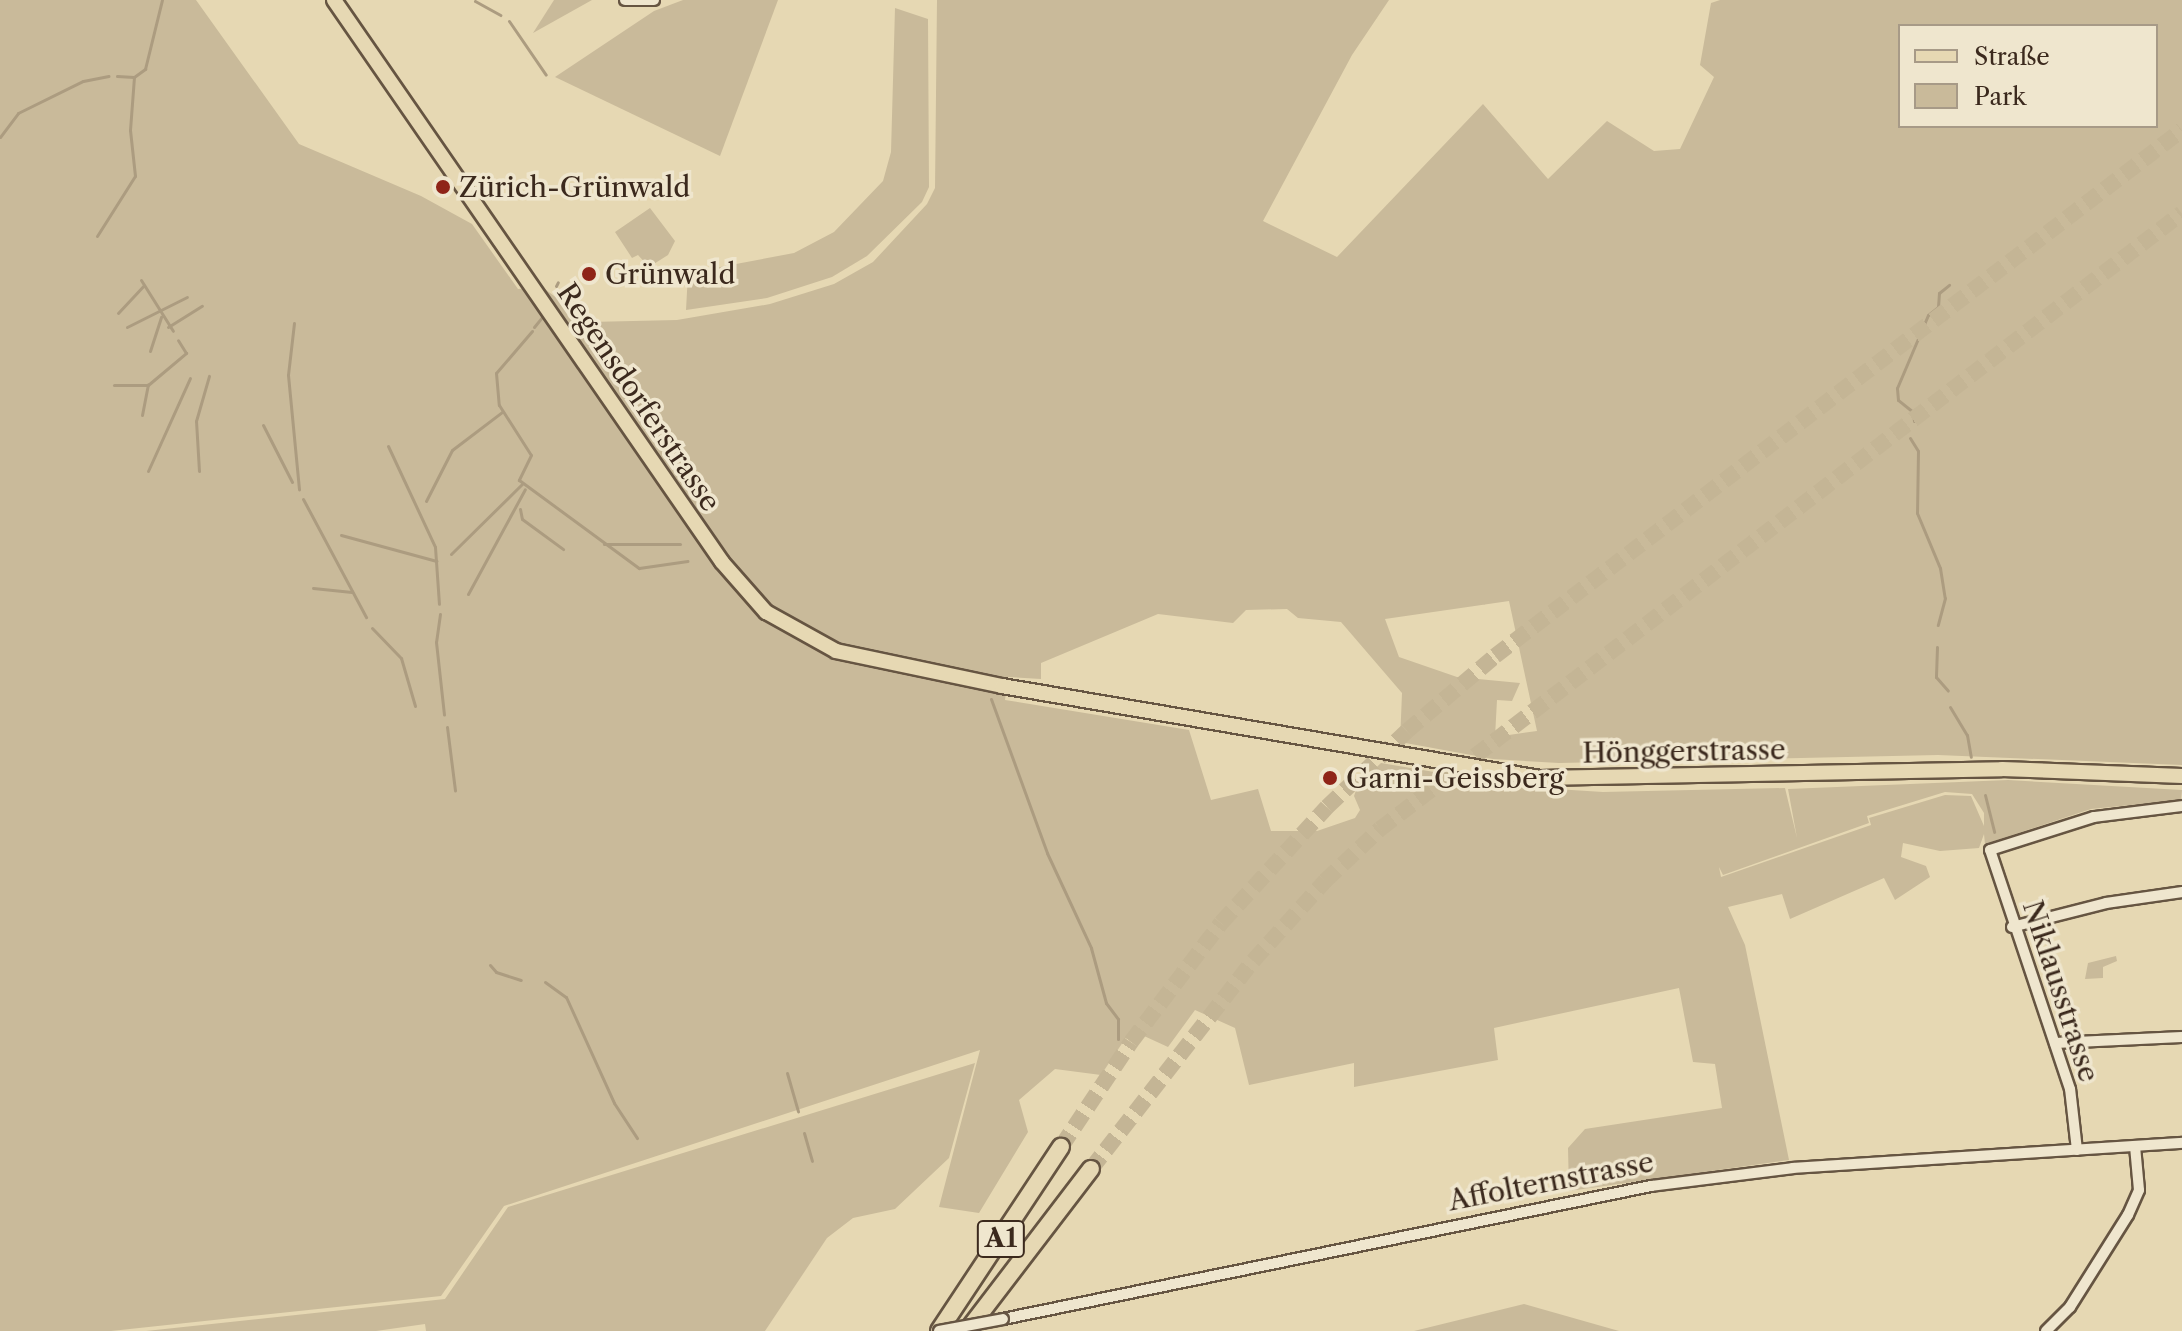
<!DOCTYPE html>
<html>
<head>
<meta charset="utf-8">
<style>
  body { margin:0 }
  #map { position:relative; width:2182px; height:1331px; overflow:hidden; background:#e6d8b3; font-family:"Libre Caslon Text",serif }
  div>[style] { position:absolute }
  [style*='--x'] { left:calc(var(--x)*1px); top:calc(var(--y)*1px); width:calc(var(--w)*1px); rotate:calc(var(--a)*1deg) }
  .green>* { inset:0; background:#c9ba9a }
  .stream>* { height:3px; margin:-1.5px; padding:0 1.5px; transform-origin:1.5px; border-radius:1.5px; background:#ac9c80 }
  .highway-tunnel>* { height:16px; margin-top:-8px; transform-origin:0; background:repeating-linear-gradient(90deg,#c4b595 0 16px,transparent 0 24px) }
  .roads { filter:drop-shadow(2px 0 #665542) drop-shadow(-2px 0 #665542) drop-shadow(0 2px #665542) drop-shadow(0 -2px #665542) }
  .minor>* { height:10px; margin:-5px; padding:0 5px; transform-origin:5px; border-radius:5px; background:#efe6ce }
  .major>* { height:14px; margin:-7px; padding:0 7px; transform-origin:7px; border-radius:7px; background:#e6d8b3 }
  .highway>* { height:16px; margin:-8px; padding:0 8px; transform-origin:8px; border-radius:8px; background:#e6d8b3 }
  .bridges { filter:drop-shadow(2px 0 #665542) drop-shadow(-2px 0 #665542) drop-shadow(0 2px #665542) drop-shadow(0 -2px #665542) }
  .minor-bridge>* { height:10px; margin:-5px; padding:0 5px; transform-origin:5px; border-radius:5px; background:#efe6ce }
  .dots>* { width:22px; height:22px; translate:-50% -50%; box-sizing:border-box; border:4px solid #efe6ce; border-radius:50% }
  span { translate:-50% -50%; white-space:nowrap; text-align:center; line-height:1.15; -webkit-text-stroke:7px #efe6ce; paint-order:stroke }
  .shield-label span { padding:2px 6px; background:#efe6ce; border:2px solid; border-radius:6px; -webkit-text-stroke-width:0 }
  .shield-label { font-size:26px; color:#3b291d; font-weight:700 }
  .poi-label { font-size:28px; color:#3b291d }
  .left { translate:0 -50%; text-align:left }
  .street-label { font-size:28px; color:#3b291d }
  .legend { position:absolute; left:1898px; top:24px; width:260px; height:104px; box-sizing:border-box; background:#efe6ce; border:2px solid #a79a87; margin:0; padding:10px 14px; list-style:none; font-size:24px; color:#3b291d }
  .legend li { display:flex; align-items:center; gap:16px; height:40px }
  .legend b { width:40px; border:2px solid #a79a87 }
</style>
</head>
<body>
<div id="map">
  <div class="green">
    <i style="clip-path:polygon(evenodd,0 0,196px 0,299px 144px,421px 196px,472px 224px,518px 289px,542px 287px,589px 322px,677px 320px,770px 304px,834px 284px,873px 262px,927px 204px,935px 188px,937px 0,1389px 0,1352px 55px,1263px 221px,1337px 257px,1483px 104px,1548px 179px,1607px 121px,1654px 151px,1680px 149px,1714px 77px,1700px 65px,1711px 3px,1720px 0,2182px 0,2182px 765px,1938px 755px,1559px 763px,1493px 759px,1400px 742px,1402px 693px,1341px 622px,1298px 618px,1287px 609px,1246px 610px,1233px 623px,1158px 614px,1041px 663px,1041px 679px,1008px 677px,1005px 700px,1189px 730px,1211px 800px,1258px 789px,1271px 831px,1317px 831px,1355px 818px,1360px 810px,1354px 796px,1358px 785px,1381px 763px,1523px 787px,1603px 792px,1785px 788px,1797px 838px,1788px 789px,2008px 780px,2182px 790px,2181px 800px,2091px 809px,1985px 844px,1984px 834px,1979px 848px,1940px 851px,1903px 843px,1901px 857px,1926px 866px,1930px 877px,1895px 900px,1884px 878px,1790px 919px,1782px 894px,1728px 907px,1745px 945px,1789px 1160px,1569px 1191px,1568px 1148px,1585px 1129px,1722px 1108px,1715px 1064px,1693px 1062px,1679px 988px,1494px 1028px,1498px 1060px,1354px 1087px,1354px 1063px,1249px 1085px,1235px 1028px,1195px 1010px,1168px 1047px,1131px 1030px,1101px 1075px,1055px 1069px,1019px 1100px,1028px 1132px,979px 1213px,939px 1207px,980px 1050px,504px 1206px,441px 1296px,111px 1331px,0 1331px,0 0,1900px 26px,2156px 26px,2156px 126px,1900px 126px,1900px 26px,0 0,1509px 601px,1537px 731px,1495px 737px,1497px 700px,1512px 701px,1520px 683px,1457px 677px,1399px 657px,1385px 619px,1509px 601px,0 0,1945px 792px,1972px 794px,1984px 813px,1984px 826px,1971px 796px,1945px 795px,1869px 818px,1871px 825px,1721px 877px,1719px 867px,1723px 875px,1869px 823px,1867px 816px,1945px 792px)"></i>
    <i style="clip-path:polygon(554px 0,592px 0,533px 33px)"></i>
    <i style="clip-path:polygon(683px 0,778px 0,720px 156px,555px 77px,654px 11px)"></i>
    <i style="clip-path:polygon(895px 8px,928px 19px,929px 187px,922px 202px,867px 256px,832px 277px,767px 298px,686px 310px,688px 273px,794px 253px,834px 232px,883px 181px,891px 152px)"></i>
    <i style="clip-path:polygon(650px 208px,675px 241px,668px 255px,649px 267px,638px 255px,632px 258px,615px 232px)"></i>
    <i style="clip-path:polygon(2116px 956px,2117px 961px,2103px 967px,2103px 978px,2085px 979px,2088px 963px)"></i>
    <i style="clip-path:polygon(975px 1063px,949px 1158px,895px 1209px,853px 1218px,827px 1238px,765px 1331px,426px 1331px,425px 1324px,376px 1331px,146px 1331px,445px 1299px,508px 1207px)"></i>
    <i style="clip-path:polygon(1524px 1304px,1619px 1331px,1414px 1331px)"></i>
  </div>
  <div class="stream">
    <i style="--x:475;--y:1;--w:29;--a:29"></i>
    <i style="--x:509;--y:21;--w:65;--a:55.6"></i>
    <i style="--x:117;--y:76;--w:17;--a:3"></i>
    <i style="--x:134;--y:77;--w:14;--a:-36"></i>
    <i style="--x:145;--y:69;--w:71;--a:-76.2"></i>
    <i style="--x:0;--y:137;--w:30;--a:-53"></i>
    <i style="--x:18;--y:113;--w:72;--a:-26.2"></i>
    <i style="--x:83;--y:81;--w:26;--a:-11"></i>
    <i style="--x:97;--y:236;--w:71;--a:-57.7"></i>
    <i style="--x:135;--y:176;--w:46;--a:-96.2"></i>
    <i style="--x:130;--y:130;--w:53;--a:-85.7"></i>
    <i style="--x:141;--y:280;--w:60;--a:57.9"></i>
    <i style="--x:556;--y:286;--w:4;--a:-63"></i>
    <i style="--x:118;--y:313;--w:37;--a:-47"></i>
    <i style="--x:294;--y:323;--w:52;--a:96.6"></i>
    <i style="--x:288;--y:375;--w:115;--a:84.5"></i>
    <i style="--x:127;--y:327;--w:67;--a:-26.6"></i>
    <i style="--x:168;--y:327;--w:40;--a:-32"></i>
    <i style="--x:534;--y:327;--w:14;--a:-51"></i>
    <i style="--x:532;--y:331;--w:55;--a:130.6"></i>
    <i style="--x:496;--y:373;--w:32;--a:85"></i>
    <i style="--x:499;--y:405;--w:59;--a:57.4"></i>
    <i style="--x:531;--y:455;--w:28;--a:116"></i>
    <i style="--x:519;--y:480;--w:149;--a:36.3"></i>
    <i style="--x:639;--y:568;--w:49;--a:-8.3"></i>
    <i style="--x:150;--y:351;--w:36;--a:-72"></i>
    <i style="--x:114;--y:385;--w:32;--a:0"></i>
    <i style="--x:142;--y:415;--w:31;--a:-79"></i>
    <i style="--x:148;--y:385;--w:50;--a:-40.1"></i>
    <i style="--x:186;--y:353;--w:15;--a:-122"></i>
    <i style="--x:1914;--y:421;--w:9;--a:-96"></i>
    <i style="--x:1913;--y:412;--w:19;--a:-141"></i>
    <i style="--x:1898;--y:400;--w:12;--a:-95"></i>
    <i style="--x:1897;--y:388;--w:79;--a:-67"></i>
    <i style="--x:1928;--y:315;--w:13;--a:-39"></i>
    <i style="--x:1938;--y:307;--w:14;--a:-86"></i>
    <i style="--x:1939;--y:293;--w:13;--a:-39"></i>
    <i style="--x:263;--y:425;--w:64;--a:63"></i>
    <i style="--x:1910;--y:438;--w:15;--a:58"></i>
    <i style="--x:1918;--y:451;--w:62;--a:90.9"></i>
    <i style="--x:1917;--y:513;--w:60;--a:67.3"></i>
    <i style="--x:1940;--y:568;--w:30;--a:81"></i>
    <i style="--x:1945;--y:598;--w:28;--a:105"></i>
    <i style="--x:388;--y:446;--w:111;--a:65"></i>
    <i style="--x:435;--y:547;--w:57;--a:86"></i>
    <i style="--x:148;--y:471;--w:102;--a:-65.7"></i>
    <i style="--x:199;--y:471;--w:50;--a:-93.4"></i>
    <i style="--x:196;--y:421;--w:47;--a:-73.9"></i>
    <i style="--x:303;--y:499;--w:134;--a:61.9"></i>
    <i style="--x:426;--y:501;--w:57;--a:-63"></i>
    <i style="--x:452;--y:450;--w:63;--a:-37.2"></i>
    <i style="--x:520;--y:509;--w:10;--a:79"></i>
    <i style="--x:522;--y:519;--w:51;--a:36.2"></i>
    <i style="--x:341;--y:535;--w:99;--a:15.2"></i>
    <i style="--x:604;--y:544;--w:76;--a:0"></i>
    <i style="--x:451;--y:554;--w:100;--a:-44.6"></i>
    <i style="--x:313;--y:588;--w:39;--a:6"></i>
    <i style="--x:468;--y:594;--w:119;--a:-61.5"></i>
    <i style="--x:440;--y:614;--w:28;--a:98"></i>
    <i style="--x:436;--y:642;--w:73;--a:83.7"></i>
    <i style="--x:372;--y:628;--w:42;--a:46"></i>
    <i style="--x:401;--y:658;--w:50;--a:73.7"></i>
    <i style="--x:1937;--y:647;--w:30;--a:92"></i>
    <i style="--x:1936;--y:677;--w:18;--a:49"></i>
    <i style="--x:991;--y:699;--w:164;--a:70"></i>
    <i style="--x:1047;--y:853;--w:105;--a:65.1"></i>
    <i style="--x:1091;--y:948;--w:57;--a:74.7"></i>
    <i style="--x:1106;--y:1003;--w:20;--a:53"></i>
    <i style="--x:1118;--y:1019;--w:20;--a:90"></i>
    <i style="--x:1950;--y:707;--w:33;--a:59"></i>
    <i style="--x:1967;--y:735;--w:22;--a:80"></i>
    <i style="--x:447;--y:727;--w:64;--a:82.8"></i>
    <i style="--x:1985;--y:795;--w:38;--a:76"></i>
    <i style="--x:490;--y:965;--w:9;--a:49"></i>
    <i style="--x:496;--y:972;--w:26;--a:18"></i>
    <i style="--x:545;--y:982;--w:26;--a:36"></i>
    <i style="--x:566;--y:997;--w:116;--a:65.6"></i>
    <i style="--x:614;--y:1103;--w:42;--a:56.7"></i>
    <i style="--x:787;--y:1073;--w:40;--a:74"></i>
    <i style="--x:804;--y:1133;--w:29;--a:74"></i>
  </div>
  <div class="highway-tunnel">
    <i style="--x:1061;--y:1147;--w:126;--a:-56.3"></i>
    <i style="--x:1131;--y:1042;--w:149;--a:-52.9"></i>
    <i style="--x:1221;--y:923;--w:157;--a:-47.6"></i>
    <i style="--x:1327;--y:807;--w:110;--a:-43.5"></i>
    <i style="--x:1407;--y:731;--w:116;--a:-40.4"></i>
    <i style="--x:1495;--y:656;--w:865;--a:-37.44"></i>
    <i style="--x:1091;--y:1169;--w:264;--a:-52.1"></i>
    <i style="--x:1253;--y:961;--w:108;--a:-48"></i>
    <i style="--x:1325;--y:881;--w:76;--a:-43.4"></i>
    <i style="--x:1380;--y:829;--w:1011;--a:-37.53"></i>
  </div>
  <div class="roads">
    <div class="minor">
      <i style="--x:625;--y:0;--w:29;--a:0"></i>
      <i style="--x:2012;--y:927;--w:97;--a:-14.3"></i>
      <i style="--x:2106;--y:903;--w:77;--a:-8.2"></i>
      <i style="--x:2055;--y:1043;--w:127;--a:-2.7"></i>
      <i style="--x:2077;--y:1150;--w:61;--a:-96.5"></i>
      <i style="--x:2070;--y:1089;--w:252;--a:-108.5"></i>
      <i style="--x:1990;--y:850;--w:109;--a:-17.6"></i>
      <i style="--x:2094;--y:817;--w:89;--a:-7.1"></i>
      <i style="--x:1003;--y:1319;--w:662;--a:-11.6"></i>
      <i style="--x:1651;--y:1186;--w:143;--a:-7.2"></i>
      <i style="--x:1793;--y:1168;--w:390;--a:-3.7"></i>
      <i style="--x:2046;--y:1331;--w:34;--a:-45"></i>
      <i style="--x:2070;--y:1307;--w:109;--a:-57.8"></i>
      <i style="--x:2128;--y:1215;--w:27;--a:-66"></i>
      <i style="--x:2139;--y:1190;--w:44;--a:-95.2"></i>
    </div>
    <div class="major">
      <i style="--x:334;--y:0;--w:683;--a:55.38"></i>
      <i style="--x:722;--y:562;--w:67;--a:48.7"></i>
      <i style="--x:766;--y:612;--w:80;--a:29.1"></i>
      <i style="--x:836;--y:651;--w:170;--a:11.9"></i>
      <i style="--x:1002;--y:686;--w:546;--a:9.7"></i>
      <i style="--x:1540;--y:778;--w:462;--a:-1.1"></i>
      <i style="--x:2002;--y:769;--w:180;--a:2.2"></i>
    </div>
    <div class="highway">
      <i style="--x:939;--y:1331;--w:221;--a:-56.5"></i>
      <i style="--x:967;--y:1331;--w:204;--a:-52.6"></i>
    </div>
  </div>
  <div class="bridges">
    <div class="minor-bridge">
      <i style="--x:939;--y:1331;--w:65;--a:-10.6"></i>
    </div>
  </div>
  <div class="dots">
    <i style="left:443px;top:187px;background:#8f2418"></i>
    <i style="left:589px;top:274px;background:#8f2418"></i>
    <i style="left:1330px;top:778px;background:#8f2418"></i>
  </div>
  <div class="shield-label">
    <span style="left:1001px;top:1239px">A1</span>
  </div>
  <div class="poi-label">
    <span class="left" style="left:459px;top:187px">Zürich-Grünwald</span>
    <span class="left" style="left:605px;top:274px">Grünwald</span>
    <span class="left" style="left:1346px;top:778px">Garni-Geissberg</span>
  </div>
  <div class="street-label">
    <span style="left:639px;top:397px;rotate:56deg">Regensdorferstrasse</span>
    <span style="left:1684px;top:751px;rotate:-1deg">Hönggerstrasse</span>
    <span style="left:2061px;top:991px;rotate:72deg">Niklausstrasse</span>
    <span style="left:1551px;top:1181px;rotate:-11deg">Affolternstrasse</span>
  </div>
  <ul class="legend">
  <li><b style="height:10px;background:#e6d8b3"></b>Straße</li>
  <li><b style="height:22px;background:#c9ba9a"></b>Park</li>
  </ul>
</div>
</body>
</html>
